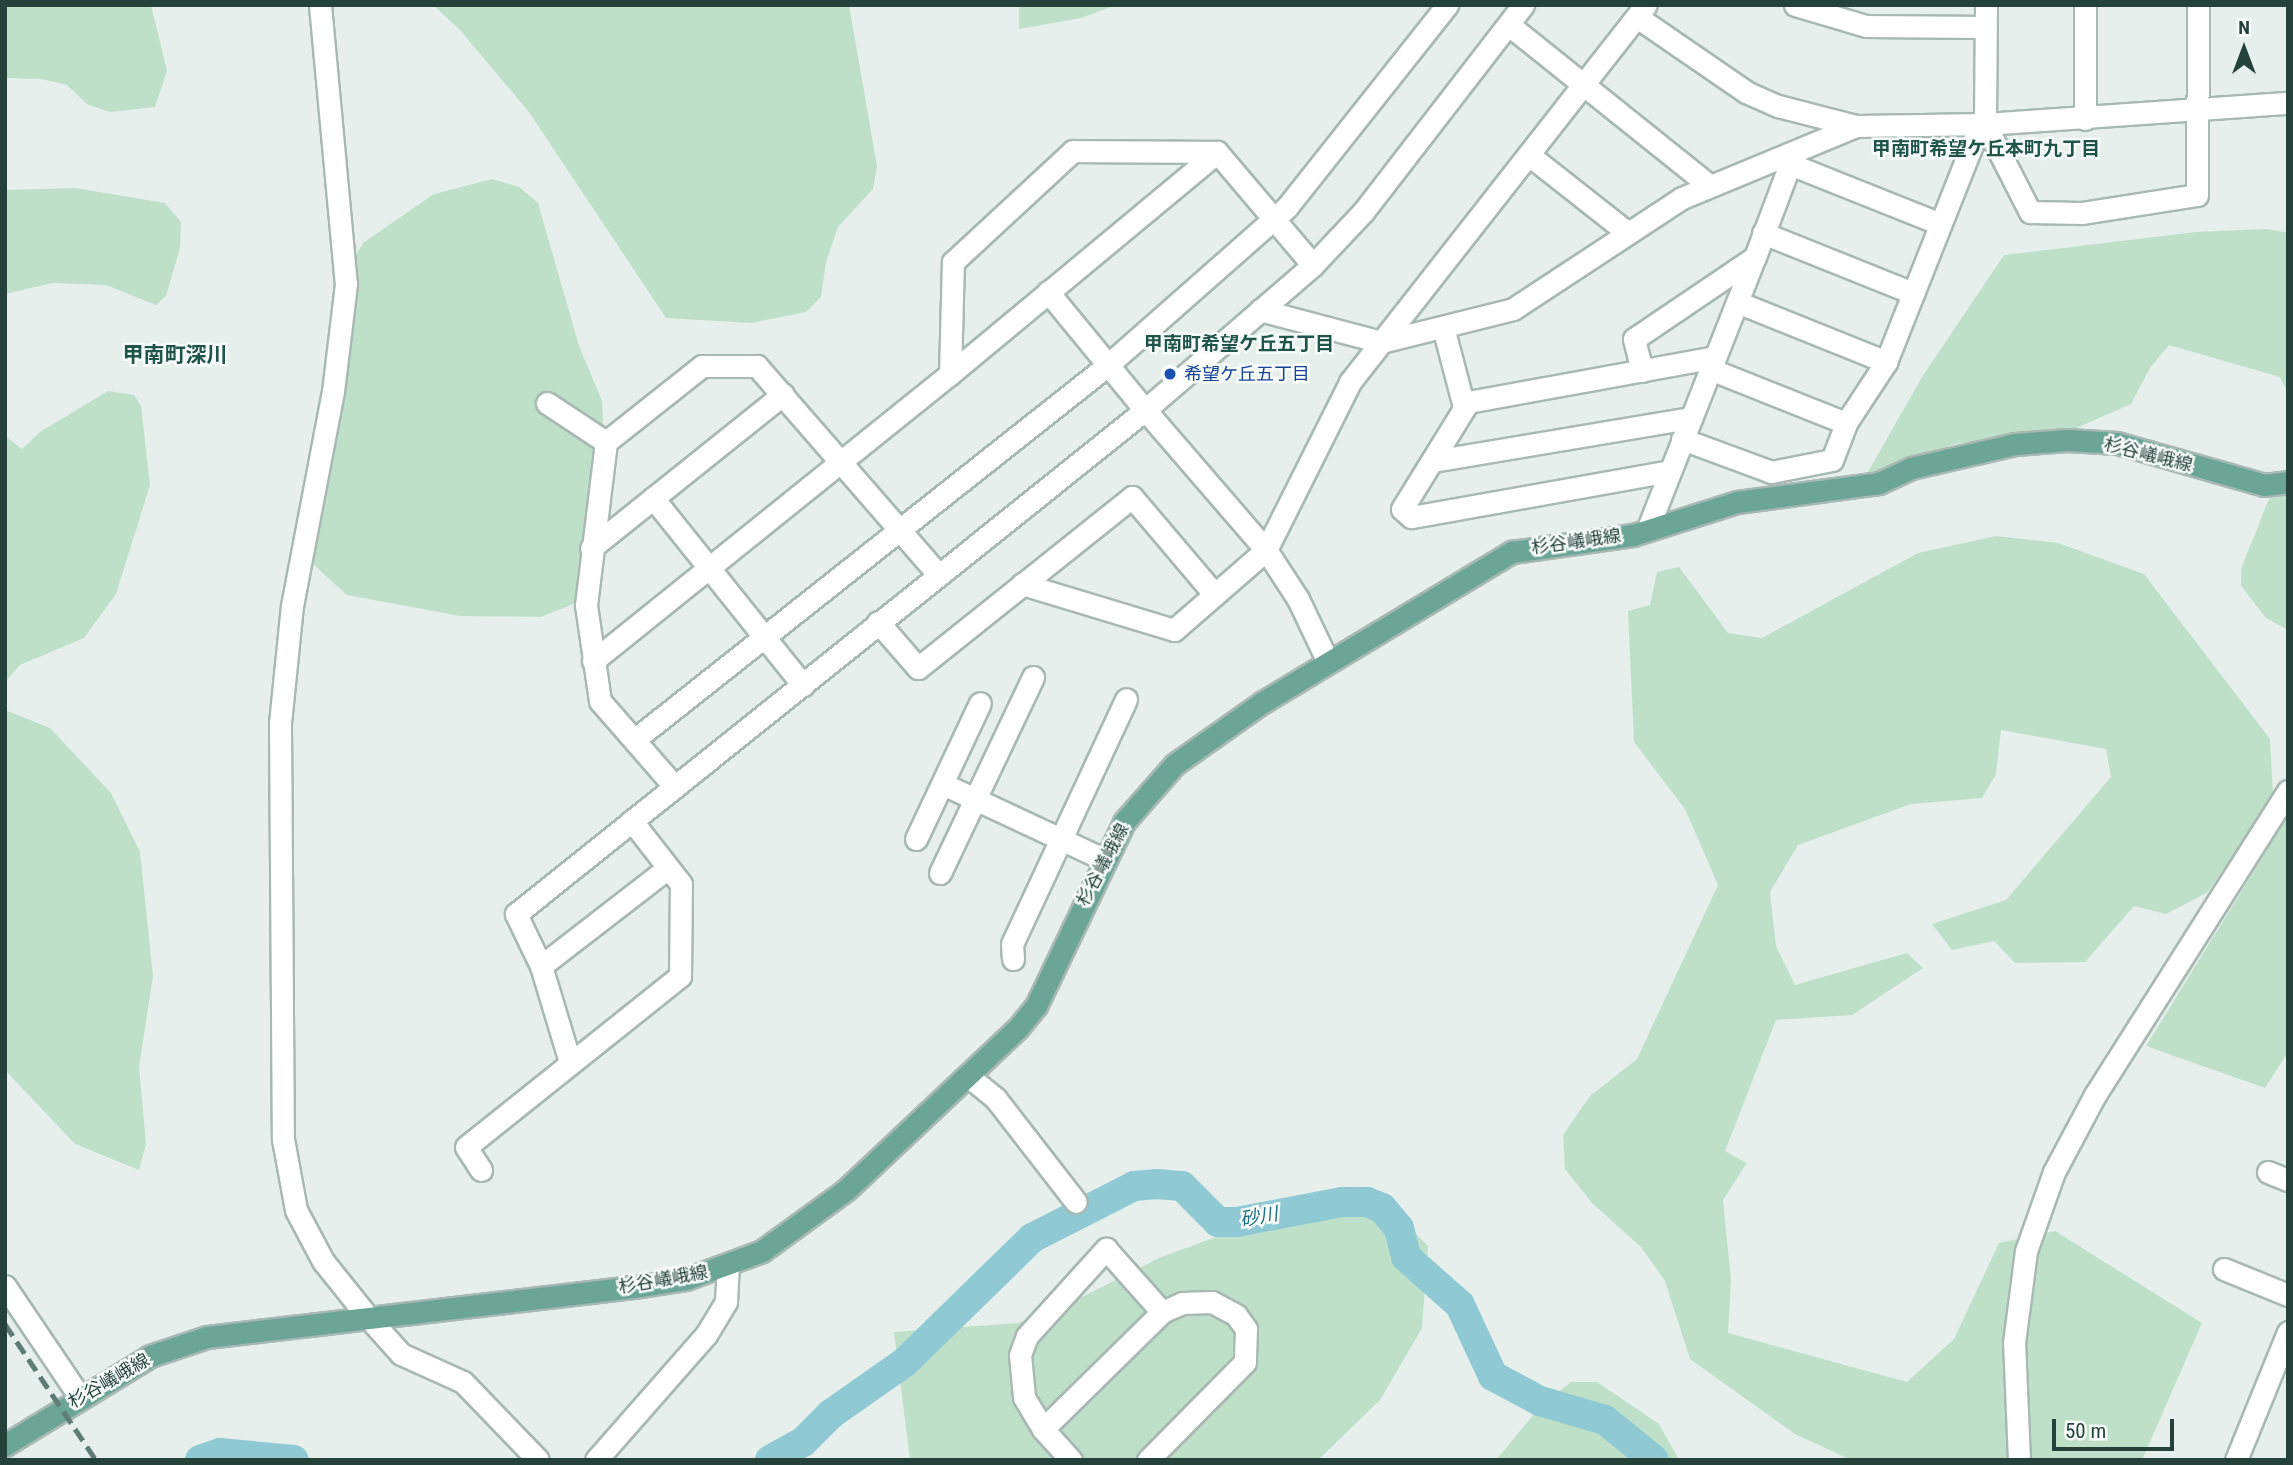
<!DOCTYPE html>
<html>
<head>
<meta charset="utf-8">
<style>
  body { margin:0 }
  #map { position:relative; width:2293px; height:1465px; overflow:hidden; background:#e6efeb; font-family:"Roboto Condensed","Noto Sans JP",sans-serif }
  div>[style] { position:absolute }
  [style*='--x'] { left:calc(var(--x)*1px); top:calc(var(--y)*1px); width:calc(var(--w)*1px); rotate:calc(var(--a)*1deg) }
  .green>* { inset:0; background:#bfe0c8 }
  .river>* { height:30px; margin:-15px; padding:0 15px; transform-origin:15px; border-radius:15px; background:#8ec9d4 }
  .roads { filter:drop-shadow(2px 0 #a8b8b2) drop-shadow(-2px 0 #a8b8b2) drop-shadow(0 2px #a8b8b2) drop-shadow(0 -2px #a8b8b2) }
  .minor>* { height:21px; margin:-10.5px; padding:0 10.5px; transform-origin:10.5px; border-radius:10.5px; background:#fff }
  .major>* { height:21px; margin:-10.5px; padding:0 10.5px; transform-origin:10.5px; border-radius:10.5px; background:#6aa596 }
  .rail>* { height:5px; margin-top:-2.5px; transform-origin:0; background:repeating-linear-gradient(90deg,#5f7d75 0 14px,transparent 0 21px) }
  .dots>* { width:19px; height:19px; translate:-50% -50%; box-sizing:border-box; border:4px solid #f7fbf9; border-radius:50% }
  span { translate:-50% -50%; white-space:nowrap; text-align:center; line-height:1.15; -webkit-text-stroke:5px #f7fbf9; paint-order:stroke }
  .transit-label { font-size:18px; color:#164399 }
  .left { translate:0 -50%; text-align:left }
  .street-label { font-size:18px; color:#24423a }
  .neighbourhood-label { font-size:19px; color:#1f5548; font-weight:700 }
  .water-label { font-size:19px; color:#1c6f80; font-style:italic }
  .quarter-label { font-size:21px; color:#1f5548; font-weight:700 }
  .frame { position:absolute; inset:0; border:7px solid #24423a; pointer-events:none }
  .north { position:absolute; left:2209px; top:14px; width:70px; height:70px; -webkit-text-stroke:5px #f7fbf9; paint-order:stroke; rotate:0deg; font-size:19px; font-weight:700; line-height:28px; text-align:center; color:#24423a }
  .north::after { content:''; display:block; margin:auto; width:24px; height:32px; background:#24423a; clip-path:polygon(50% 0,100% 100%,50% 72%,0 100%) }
  .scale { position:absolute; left:2052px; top:1419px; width:122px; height:32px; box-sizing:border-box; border:4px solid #24423a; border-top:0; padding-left:9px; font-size:21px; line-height:24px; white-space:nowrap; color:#24423a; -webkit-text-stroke:5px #f7fbf9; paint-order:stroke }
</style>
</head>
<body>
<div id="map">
  <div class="green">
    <i style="clip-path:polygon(5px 5px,151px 5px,167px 71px,155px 107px,110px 112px,87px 104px,67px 85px,42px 79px,5px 78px)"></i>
    <i style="clip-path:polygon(433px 5px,849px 5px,877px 166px,873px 189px,838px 227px,826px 262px,821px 297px,806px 312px,751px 323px,666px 318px,529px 112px,460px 30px)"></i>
    <i style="clip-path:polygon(1019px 5px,1116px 5px,1081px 18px,1019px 29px)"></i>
    <i style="clip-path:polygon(492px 179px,519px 187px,538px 203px,579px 346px,602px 401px,608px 521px,604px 564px,588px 598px,541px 617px,460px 616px,347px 595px,313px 564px,302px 521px,347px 270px,363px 243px,434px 194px)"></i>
    <i style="clip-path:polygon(75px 188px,165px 203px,181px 222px,180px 248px,166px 296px,156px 305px,106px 285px,53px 283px,5px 294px,5px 190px)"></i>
    <i style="clip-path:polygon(2268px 229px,2288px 233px,2288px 393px,2280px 377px,2169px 345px,2150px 368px,2131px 404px,2072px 430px,1955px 444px,1864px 479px,1922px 377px,2004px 255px,2196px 232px)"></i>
    <i style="clip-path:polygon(108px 391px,134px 395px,141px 406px,150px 485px,116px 594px,84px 638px,20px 665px,5px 682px,5px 436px,22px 449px,40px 432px)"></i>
    <i style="clip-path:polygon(2288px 493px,2288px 630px,2266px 618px,2241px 586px,2241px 569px,2269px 499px)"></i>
    <i style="clip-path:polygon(1996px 536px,2058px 543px,2144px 574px,2270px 739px,2273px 795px,2288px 813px,2288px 1052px,2265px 1088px,2146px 1046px,2270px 845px,2248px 833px,2208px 892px,2166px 914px,2134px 906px,2085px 962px,2015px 963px,1994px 941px,1952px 950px,1932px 924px,2006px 900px,2111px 777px,2106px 749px,2001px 730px,1996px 774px,1982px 798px,1911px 804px,1798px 845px,1770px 892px,1776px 946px,1795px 985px,1907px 953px,1923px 968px,1852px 1015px,1776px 1020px,1725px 1151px,1747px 1163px,1723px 1200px,1731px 1280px,1728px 1333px,1907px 1382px,1954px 1339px,1999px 1243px,2055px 1231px,2202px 1323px,2142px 1460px,1851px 1460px,1795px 1434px,1690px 1359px,1665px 1281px,1641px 1247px,1592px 1203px,1565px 1169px,1563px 1135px,1590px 1096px,1637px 1059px,1718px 885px,1685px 809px,1634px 742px,1628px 611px,1650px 605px,1657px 572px,1679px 567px,1728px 633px,1762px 638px,1918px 553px)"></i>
    <i style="clip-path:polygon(5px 710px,50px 728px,111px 793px,140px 852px,153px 976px,139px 1067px,146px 1144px,139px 1170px,75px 1144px,5px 1070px)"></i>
    <i style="clip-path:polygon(1294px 1208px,1361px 1209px,1407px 1225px,1428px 1246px,1422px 1328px,1380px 1400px,1318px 1460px,910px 1460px,894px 1332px,1018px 1323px,1070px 1303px,1159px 1258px)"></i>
    <i style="clip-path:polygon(1571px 1382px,1597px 1382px,1659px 1424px,1679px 1460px,1496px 1460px,1540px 1407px)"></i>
  </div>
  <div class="river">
    <i style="--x:200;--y:1460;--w:21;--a:-19"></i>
    <i style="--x:220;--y:1453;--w:74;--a:5.4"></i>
    <i style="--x:770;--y:1460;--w:38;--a:-29"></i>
    <i style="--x:803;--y:1442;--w:40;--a:-45"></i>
    <i style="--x:831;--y:1414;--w:90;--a:-35.1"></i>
    <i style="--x:905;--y:1362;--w:177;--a:-44.3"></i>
    <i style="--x:1032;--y:1238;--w:114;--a:-27"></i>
    <i style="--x:1134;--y:1186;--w:23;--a:-5"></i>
    <i style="--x:1157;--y:1184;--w:25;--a:5"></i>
    <i style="--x:1182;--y:1186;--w:51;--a:45"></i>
    <i style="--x:1218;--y:1222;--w:19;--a:0"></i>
    <i style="--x:1237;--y:1222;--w:107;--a:-10.8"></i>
    <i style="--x:1342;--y:1202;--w:25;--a:0"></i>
    <i style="--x:1367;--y:1202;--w:16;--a:22"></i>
    <i style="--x:1382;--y:1208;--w:26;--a:50"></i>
    <i style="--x:1399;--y:1228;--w:30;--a:76"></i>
    <i style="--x:1406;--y:1257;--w:72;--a:41.6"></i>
    <i style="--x:1460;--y:1305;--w:78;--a:65.1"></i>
    <i style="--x:1493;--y:1376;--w:53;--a:28"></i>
    <i style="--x:1540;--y:1401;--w:68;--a:16.3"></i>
    <i style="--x:1605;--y:1420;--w:63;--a:39.2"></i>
  </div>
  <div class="roads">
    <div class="minor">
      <i style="--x:320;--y:5;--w:280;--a:84.7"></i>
      <i style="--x:346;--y:284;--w:108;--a:96.9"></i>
      <i style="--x:333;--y:391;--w:218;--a:100.8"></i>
      <i style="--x:292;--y:605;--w:120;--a:95.8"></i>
      <i style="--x:280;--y:724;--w:415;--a:89.6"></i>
      <i style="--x:283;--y:1139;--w:72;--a:79.6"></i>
      <i style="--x:296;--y:1210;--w:58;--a:62.1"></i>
      <i style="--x:323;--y:1261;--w:70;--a:51.3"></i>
      <i style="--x:367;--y:1316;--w:51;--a:48.2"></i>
      <i style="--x:401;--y:1354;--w:68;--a:24.3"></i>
      <i style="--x:463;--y:1382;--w:108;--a:46.1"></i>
      <i style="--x:1795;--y:5;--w:74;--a:16.5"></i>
      <i style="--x:1866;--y:26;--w:119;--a:0.5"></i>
      <i style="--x:1986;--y:5;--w:119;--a:90.5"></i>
      <i style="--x:1985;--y:124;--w:99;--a:62.9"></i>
      <i style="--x:2030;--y:212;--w:52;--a:1.1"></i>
      <i style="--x:2082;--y:213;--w:116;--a:-8.9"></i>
      <i style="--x:2197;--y:195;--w:190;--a:-89.7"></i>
      <i style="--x:2085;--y:5;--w:114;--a:90"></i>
      <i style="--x:1637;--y:17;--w:132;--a:34.5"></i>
      <i style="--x:1746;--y:92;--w:35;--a:24"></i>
      <i style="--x:1778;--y:106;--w:81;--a:14.4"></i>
      <i style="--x:1856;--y:126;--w:129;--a:-0.9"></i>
      <i style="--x:1985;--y:124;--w:304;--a:-4"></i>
      <i style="--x:1509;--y:25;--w:256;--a:38.7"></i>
      <i style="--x:1529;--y:155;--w:126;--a:38.2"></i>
      <i style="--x:1790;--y:164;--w:162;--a:21.7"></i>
      <i style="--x:1763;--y:233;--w:162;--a:21.8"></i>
      <i style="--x:1737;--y:302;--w:161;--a:21.9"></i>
      <i style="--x:1260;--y:310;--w:125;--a:14.8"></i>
      <i style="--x:1381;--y:342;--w:136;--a:-14"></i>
      <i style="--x:1513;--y:309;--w:202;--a:-33.3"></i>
      <i style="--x:1682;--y:198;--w:188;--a:-22.5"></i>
      <i style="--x:1443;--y:327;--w:83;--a:75.3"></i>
      <i style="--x:1710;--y:369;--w:146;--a:21.7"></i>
      <i style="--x:1642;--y:371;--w:33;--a:-104"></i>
      <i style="--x:1634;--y:339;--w:146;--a:-34.1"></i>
      <i style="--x:950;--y:374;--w:112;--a:-88.5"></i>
      <i style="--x:953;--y:262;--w:163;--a:-42.8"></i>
      <i style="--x:1073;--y:151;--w:144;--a:0.4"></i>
      <i style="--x:1217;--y:152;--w:148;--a:49.7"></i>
      <i style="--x:547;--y:403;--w:71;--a:33.5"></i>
      <i style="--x:1682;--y:439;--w:95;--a:20.3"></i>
      <i style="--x:1771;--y:472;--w:62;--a:-11.1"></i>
      <i style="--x:1832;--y:460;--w:40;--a:-69"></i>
      <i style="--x:1846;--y:423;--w:73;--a:-56.7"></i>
      <i style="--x:1886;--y:362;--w:247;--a:-68.4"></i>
      <i style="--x:1977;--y:132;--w:11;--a:-45"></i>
      <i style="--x:1433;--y:461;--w:262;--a:-9.5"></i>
      <i style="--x:1670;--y:471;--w:263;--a:169.9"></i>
      <i style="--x:1411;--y:517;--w:12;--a:-138"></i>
      <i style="--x:1402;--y:509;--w:126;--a:-58.3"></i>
      <i style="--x:1468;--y:402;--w:251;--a:-10.3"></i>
      <i style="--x:653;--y:498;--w:240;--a:51.3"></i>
      <i style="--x:1648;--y:528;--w:291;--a:-68.5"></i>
      <i style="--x:1755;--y:257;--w:99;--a:-69.4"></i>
      <i style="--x:1790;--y:164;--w:10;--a:-96"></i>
      <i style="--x:591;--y:548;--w:246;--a:-38.7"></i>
      <i style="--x:1022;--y:584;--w:159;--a:16.8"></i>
      <i style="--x:1174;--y:630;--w:122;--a:-41"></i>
      <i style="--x:1266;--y:550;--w:188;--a:-63.4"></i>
      <i style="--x:1350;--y:382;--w:479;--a:-51.9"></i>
      <i style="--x:878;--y:622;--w:61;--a:49"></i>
      <i style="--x:918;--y:668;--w:274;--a:-38.6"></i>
      <i style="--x:1132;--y:497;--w:128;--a:49.7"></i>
      <i style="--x:593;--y:661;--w:458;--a:-38.8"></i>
      <i style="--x:950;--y:374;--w:347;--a:-39.7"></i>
      <i style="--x:1328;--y:662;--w:70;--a:-115.5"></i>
      <i style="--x:1298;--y:599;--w:59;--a:-123.1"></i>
      <i style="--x:1266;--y:550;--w:185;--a:-130.8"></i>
      <i style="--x:1145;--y:410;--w:222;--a:-40.8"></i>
      <i style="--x:1313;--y:265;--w:73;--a:-46.7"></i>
      <i style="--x:1363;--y:212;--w:262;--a:-52.3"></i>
      <i style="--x:634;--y:740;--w:606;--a:-38.36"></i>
      <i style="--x:1109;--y:364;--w:237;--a:-41.4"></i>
      <i style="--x:1287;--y:207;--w:258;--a:-51.6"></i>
      <i style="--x:943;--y:784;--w:177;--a:25.1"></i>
      <i style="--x:675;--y:787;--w:114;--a:-131.1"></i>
      <i style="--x:600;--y:701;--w:97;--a:-98.3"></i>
      <i style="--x:586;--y:605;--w:164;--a:-83"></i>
      <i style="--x:606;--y:442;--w:122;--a:-38.4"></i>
      <i style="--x:702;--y:366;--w:55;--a:0"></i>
      <i style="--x:757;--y:366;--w:277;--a:49"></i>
      <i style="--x:916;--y:839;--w:150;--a:-64.8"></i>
      <i style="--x:940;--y:873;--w:217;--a:-64.6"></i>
      <i style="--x:1013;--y:959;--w:15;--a:-94"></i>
      <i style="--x:1012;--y:944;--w:270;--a:-65"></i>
      <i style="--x:541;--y:966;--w:160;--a:-37.7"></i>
      <i style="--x:570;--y:1062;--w:100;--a:-106.8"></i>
      <i style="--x:541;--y:966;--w:58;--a:-115.7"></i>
      <i style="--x:516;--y:914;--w:806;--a:-38.7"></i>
      <i style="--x:1145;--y:410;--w:153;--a:-129.4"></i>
      <i style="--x:968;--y:1076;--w:36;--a:39"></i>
      <i style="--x:996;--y:1099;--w:130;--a:52.2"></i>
      <i style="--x:481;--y:1170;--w:27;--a:-123"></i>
      <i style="--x:466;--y:1147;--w:274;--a:-38.6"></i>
      <i style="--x:680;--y:976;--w:92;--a:-89.4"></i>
      <i style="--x:681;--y:884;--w:80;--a:-127.9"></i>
      <i style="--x:2268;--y:1172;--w:22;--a:22"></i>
      <i style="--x:2224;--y:1269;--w:69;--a:22.1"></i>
      <i style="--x:5;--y:1286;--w:134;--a:56"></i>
      <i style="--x:1043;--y:1429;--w:167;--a:-44.5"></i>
      <i style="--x:1162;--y:1312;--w:22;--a:-24"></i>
      <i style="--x:1182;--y:1303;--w:30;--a:-2"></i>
      <i style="--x:1212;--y:1302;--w:27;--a:28"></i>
      <i style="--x:1236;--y:1315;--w:17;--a:54"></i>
      <i style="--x:1246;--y:1329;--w:33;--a:92"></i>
      <i style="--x:1245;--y:1362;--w:138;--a:134.7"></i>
      <i style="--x:596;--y:1460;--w:167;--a:-48.7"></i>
      <i style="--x:706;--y:1335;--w:39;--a:-59"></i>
      <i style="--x:726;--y:1302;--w:35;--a:-87"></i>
      <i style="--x:1071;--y:1460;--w:42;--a:-132.1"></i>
      <i style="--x:1043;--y:1429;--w:37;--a:-121"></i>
      <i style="--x:1024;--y:1397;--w:42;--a:-95.4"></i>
      <i style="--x:1020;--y:1355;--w:20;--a:-70"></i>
      <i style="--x:1027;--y:1336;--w:118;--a:-47.8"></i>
      <i style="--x:1106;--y:1249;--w:84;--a:48.4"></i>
      <i style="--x:2019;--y:1460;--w:117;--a:-92.4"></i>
      <i style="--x:2014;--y:1343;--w:93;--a:-82.6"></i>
      <i style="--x:2026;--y:1251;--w:84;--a:-70.5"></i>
      <i style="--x:2054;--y:1172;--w:87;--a:-62"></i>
      <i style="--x:2095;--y:1095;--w:360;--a:-57.6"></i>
      <i style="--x:2236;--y:1460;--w:138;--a:-67.9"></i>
    </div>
    <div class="major">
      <i style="--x:5;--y:1445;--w:170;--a:-31.5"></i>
      <i style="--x:150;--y:1356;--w:60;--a:-18.4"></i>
      <i style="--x:207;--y:1337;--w:431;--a:-6.7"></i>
      <i style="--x:635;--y:1287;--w:52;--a:-8.9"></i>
      <i style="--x:686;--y:1279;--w:81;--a:-20.2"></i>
      <i style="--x:762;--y:1251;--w:104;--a:-36"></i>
      <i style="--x:846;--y:1190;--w:236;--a:-43.3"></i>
      <i style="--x:1018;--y:1028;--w:28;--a:-51"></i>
      <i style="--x:1036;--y:1006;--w:204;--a:-64.4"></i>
      <i style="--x:1124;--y:822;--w:77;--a:-48.7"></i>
      <i style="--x:1175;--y:764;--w:108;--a:-35.2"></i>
      <i style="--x:1263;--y:702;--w:291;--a:-31.1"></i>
      <i style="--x:1512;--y:552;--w:122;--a:-8"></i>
      <i style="--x:1633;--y:535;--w:109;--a:-17.6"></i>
      <i style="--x:1737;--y:502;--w:143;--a:-7.6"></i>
      <i style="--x:1879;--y:483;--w:35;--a:-25"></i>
      <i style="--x:1911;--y:468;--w:107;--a:-13"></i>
      <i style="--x:2015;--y:444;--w:52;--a:-4.4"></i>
      <i style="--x:2067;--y:440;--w:50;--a:3.4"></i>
      <i style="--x:2117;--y:443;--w:153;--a:15.9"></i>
      <i style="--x:2264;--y:485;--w:24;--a:-7"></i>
    </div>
  </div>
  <div class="rail">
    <i style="--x:5;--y:1324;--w:164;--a:56.2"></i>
  </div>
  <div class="dots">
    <i style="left:1170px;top:374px;background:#1a4fb4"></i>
  </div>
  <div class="transit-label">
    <span class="left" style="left:1184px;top:374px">希望ケ丘五丁目</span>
  </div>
  <div class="street-label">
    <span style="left:2148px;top:455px;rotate:14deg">杉谷嶬峨線</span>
    <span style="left:1576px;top:542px;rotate:-8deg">杉谷嶬峨線</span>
    <span style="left:1103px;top:865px;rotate:-62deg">杉谷嶬峨線</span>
    <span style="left:663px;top:1280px;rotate:-10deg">杉谷嶬峨線</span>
    <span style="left:109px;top:1381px;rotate:-30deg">杉谷嶬峨線</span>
  </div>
  <div class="neighbourhood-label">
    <span style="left:1986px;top:149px">甲南町希望ケ丘本町九丁目</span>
    <span style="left:1239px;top:344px">甲南町希望ケ丘五丁目</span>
  </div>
  <div class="water-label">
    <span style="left:1259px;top:1217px;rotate:-10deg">砂川</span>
  </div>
  <div class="quarter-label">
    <span style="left:175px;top:355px">甲南町深川</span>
  </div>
  <div class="frame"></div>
  <div class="north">N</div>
  <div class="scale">50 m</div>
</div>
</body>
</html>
